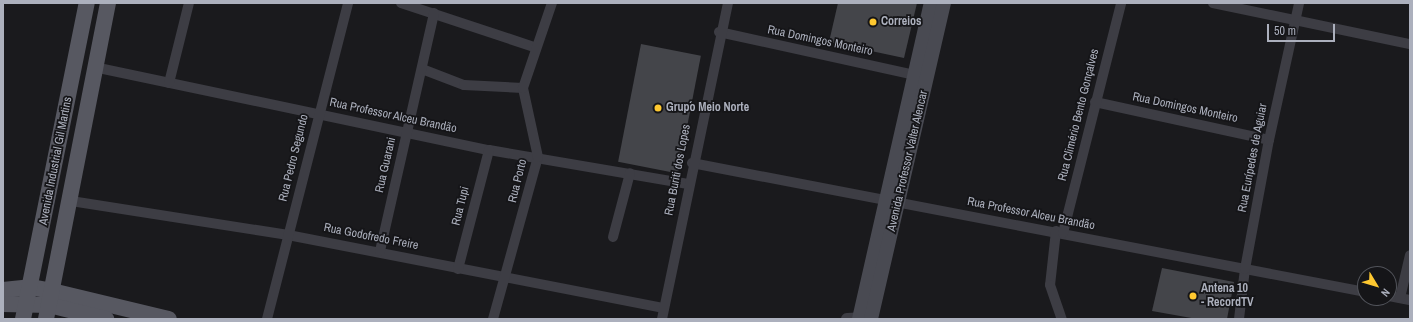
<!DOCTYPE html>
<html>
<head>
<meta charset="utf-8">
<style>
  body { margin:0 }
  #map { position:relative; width:1413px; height:322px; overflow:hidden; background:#1a1a1d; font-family:"Archivo Narrow",sans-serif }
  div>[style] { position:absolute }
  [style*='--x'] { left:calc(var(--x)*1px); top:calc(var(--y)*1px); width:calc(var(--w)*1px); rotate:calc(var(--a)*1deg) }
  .building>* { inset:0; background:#44454a; transform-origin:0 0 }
  .minor>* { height:10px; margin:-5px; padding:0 5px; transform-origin:5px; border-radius:5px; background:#3d3d44 }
  .tertiary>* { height:12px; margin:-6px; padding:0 6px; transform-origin:6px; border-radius:6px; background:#3d3d44 }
  .secondary>* { height:14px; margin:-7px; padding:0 7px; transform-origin:7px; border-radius:7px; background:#494a52 }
  .primary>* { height:16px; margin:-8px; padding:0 8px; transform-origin:8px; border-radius:8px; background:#575861 }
  .dots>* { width:11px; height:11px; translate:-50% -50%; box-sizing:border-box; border:2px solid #151518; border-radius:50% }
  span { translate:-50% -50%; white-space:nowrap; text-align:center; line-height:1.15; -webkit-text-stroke:3.5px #151518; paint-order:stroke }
  .poi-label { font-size:12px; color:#acb0bd; font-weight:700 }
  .left { translate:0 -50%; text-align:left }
  .street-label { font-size:12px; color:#acb0bd }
  .frame { position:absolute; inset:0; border:4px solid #acb0bd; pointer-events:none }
  .north { position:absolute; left:1357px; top:266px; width:40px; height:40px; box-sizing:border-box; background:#151518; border:1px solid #51535a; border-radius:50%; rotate:128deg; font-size:11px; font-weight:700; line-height:16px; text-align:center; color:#acb0bd }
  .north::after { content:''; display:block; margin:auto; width:14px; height:18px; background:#fec830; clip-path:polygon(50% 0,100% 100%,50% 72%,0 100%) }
  .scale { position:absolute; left:1267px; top:24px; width:68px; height:18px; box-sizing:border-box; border:2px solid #acb0bd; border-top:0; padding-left:5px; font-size:12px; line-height:14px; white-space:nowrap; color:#acb0bd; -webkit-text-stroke:3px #151518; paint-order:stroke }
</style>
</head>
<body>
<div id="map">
  <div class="building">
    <i style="clip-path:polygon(838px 3px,917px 3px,904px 58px,829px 42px)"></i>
    <i style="left:641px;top:44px;width:61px;height:120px;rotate:11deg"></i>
    <i style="clip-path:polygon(1162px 268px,1234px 282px,1227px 319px,1197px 319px,1152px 311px)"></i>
  </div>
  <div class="minor">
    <i style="--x:401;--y:3;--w:140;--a:18.3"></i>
    <i style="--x:1213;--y:3;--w:201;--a:11.8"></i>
    <i style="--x:719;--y:32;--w:201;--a:12.4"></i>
    <i style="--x:94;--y:67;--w:404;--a:11.9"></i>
    <i style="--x:489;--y:150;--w:202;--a:9.7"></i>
    <i style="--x:422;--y:69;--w:45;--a:20.9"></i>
    <i style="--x:464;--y:85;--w:59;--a:2.9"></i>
    <i style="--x:169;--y:83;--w:82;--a:-76"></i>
    <i style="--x:1095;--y:102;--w:178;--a:12.3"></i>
    <i style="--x:692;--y:163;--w:685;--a:10.85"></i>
    <i style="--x:71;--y:201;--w:220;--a:8.9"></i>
    <i style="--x:288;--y:235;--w:383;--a:11"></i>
    <i style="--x:1056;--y:231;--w:54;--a:96.3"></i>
    <i style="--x:1050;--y:285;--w:36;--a:71"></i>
    <i style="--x:1063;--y:233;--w:237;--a:-75.8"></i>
    <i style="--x:613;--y:237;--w:66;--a:-75.1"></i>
    <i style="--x:380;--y:251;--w:244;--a:-77.2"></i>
    <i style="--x:458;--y:269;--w:123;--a:-75.4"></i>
    <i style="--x:1389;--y:296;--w:21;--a:11"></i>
    <i style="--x:1400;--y:298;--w:44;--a:-76.9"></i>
    <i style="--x:267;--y:319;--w:326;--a:-75.6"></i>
    <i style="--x:493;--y:319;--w:168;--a:-74.5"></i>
    <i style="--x:538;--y:157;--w:71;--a:-102.3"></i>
    <i style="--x:523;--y:88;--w:90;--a:-71.2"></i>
    <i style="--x:662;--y:319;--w:323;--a:-78.2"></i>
    <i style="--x:1239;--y:319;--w:50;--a:-83.2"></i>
    <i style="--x:1245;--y:269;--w:131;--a:-79.5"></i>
    <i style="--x:1269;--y:140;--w:140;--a:-77.6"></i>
  </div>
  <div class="tertiary">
    <i style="--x:847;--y:319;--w:20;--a:-3"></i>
  </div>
  <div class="secondary">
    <i style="--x:859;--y:319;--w:324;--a:-77.2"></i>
    <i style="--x:871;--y:319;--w:324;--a:-77"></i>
  </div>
  <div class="primary">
    <i style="--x:3;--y:290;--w:27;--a:-6"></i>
    <i style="--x:30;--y:287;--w:22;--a:10"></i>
    <i style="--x:52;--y:291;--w:120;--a:13.5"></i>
    <i style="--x:3;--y:304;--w:46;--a:1.2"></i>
    <i style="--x:49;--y:305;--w:59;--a:13.8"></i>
    <i style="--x:23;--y:319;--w:322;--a:-78.6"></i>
    <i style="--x:46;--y:319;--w:322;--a:-78.9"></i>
  </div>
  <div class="dots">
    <i style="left:873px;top:22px;background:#fec830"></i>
    <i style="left:658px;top:108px;background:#fec830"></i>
    <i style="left:1193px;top:296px;background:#fec830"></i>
  </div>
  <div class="poi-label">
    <span class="left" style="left:881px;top:22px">Correios</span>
    <span class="left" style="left:666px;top:108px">Gruṕo Meio Norte</span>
    <span class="left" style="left:1201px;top:296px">Antena 10<br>- RecordTV</span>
  </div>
  <div class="street-label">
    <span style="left:820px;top:41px;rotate:12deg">Rua Domingos Monteiro</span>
    <span style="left:1185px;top:108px;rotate:12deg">Rua Domingos Monteiro</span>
    <span style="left:1079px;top:115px;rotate:-76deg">Rua Climério Bento Gonçalves</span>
    <span style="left:393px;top:116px;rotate:12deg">Rua Professor Alceu Brandão</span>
    <span style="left:294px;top:158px;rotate:-76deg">Rua Pedro Segundo</span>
    <span style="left:1253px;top:158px;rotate:-79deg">Rua Eurípedes de Aguiar</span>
    <span style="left:56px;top:161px;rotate:-79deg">Avenida Industrial Gil Martins</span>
    <span style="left:908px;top:161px;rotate:-77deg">Avenida Professor Valter Alencar</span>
    <span style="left:386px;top:165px;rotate:-77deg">Rua Guarani</span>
    <span style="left:678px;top:170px;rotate:-79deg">Rua Buriti dos Lopes</span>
    <span style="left:518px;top:181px;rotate:-76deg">Rua Porto</span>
    <span style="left:461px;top:206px;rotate:-76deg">Rua Tupi</span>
    <span style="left:1031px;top:214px;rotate:11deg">Rua Professor Alceu Brandão</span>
    <span style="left:371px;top:237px;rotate:11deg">Rua Godofredo Freire</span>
  </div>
  <div class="frame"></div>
  <div class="north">N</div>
  <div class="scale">50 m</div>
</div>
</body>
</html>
